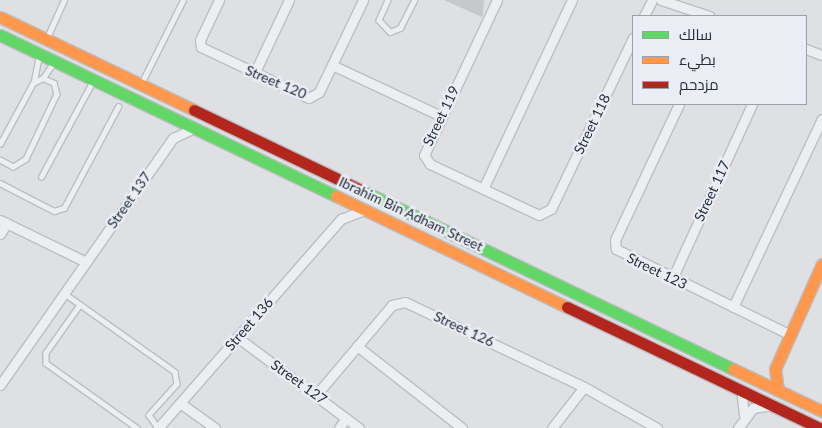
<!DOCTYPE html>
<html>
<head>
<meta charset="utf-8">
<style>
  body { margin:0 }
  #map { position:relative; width:822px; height:428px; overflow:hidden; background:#dee0e3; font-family:Lato,Cairo,sans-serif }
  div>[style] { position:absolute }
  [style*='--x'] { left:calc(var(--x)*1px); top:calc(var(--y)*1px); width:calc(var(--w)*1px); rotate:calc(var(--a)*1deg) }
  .building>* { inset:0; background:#c6c8cc }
  .roads { filter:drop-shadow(1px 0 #bcbec1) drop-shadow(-1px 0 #bcbec1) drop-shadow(0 1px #bcbec1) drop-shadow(0 -1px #bcbec1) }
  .lane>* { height:4.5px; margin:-2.25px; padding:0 2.25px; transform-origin:2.25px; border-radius:2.25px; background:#edeef1 }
  .street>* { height:9px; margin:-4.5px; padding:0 4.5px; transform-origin:4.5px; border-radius:4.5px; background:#edeef1 }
  .fast>* { height:11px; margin:-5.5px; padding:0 5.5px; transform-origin:5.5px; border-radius:5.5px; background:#63d668 }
  .slow>* { height:11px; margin:-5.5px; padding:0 5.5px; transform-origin:5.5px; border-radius:5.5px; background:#ff974d }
  .jam>* { height:11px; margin:-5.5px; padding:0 5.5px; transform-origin:5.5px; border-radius:5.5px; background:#b3261e }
  span { translate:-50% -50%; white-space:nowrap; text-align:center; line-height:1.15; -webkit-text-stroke:5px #eaeef4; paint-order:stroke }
  .street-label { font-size:14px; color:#252c3c }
  .legend { position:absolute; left:632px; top:15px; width:175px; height:90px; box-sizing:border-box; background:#eaeef4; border:1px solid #9ba0aa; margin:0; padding:6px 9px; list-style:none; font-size:15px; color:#252c3c }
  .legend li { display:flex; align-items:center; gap:10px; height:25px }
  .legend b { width:25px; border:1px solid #9ba0aa }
</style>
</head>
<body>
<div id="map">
  <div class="building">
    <i style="clip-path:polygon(444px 0,484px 0,483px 15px,482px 17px)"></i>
  </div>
  <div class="roads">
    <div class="lane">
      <i style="--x:388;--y:0;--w:22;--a:114"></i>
      <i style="--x:379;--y:20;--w:16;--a:47"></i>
      <i style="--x:390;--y:32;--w:11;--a:-22"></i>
      <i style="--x:400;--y:28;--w:31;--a:-63"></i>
      <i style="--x:46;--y:40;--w:44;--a:-65.8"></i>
      <i style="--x:43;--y:78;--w:18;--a:-56"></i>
      <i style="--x:34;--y:81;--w:26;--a:-79"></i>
      <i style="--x:141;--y:84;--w:94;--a:-63.4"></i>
      <i style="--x:0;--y:144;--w:69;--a:-61.6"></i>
      <i style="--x:33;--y:83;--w:11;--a:-27"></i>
      <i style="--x:43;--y:78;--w:12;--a:24"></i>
      <i style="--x:54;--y:83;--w:11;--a:75"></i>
      <i style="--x:57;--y:94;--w:72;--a:115.5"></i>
      <i style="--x:26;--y:159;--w:15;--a:148"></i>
      <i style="--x:13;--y:167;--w:15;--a:-152"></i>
      <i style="--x:41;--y:177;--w:109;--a:-61.6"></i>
      <i style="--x:0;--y:183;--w:61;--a:27.4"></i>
      <i style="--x:54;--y:211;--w:10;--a:-17"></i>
      <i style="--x:64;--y:208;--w:115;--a:-61.9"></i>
      <i style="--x:64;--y:293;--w:136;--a:35.4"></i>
      <i style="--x:175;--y:372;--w:12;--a:81"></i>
      <i style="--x:177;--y:384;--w:42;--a:132.1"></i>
      <i style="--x:149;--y:415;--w:16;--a:55"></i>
      <i style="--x:80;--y:305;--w:59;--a:125.3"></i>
      <i style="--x:46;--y:353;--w:10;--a:90"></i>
      <i style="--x:46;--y:363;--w:112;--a:35.5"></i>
    </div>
    <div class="street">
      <i style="--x:219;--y:0;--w:44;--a:115.4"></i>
      <i style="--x:200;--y:40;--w:7;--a:82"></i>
      <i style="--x:201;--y:47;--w:119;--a:25.3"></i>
      <i style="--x:309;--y:98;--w:12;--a:-31"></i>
      <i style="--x:319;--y:92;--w:102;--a:-64.4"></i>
      <i style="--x:497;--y:0;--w:171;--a:115.2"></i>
      <i style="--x:424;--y:155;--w:11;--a:56"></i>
      <i style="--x:430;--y:164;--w:120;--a:25.1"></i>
      <i style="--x:539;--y:215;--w:13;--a:-27"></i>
      <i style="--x:551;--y:209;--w:190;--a:-64.4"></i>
      <i style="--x:661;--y:0;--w:51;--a:18.4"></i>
      <i style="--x:644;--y:16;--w:18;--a:-63"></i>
      <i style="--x:806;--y:49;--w:17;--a:21"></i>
      <i style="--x:332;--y:65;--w:120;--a:25.1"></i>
      <i style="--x:254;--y:74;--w:82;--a:-64.7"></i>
      <i style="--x:679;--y:104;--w:150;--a:115.2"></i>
      <i style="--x:615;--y:240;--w:9;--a:84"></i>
      <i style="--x:616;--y:249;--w:193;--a:26.2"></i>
      <i style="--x:483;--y:189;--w:209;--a:-64.8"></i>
      <i style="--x:0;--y:220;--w:96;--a:26"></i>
      <i style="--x:0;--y:234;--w:13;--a:-58"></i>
      <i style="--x:672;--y:279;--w:192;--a:-65.4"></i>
      <i style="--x:733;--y:307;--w:208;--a:-64.7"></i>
      <i style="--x:237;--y:337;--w:152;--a:36.7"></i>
      <i style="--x:357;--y:346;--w:133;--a:38"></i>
      <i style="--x:0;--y:385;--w:302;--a:-55"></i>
      <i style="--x:173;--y:138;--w:23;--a:-25"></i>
      <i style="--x:741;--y:390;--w:26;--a:83"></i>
      <i style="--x:316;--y:395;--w:118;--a:-49.8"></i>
      <i style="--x:392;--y:305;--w:13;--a:-13"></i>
      <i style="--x:405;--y:302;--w:198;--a:25.4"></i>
      <i style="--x:584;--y:387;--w:84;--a:29.3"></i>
      <i style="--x:180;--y:403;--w:43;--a:35.5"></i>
      <i style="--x:158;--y:428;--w:278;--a:-48.8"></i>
      <i style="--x:341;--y:219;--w:25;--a:-21"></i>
      <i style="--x:339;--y:428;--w:12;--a:-55"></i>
      <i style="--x:552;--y:428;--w:52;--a:-52"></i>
      <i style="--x:738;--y:428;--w:25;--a:-53"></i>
      <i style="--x:753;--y:408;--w:18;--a:-9"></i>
    </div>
    <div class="fast">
      <i style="--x:0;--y:35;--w:373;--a:25.6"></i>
      <i style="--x:363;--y:191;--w:411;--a:25.7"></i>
    </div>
    <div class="slow">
      <i style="--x:0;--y:17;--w:215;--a:25.6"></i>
      <i style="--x:336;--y:196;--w:256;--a:25.7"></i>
      <i style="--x:733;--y:369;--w:98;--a:25.3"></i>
      <i style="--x:778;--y:390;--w:21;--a:-98"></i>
      <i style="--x:775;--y:369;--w:115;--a:-65.9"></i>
    </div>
    <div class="jam">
      <i style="--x:194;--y:110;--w:187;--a:25.6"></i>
      <i style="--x:567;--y:307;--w:280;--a:25.6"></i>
    </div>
  </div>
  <div class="street-label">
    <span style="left:276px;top:82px;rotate:23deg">Street 120</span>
    <span style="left:441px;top:116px;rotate:-64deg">Street 119</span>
    <span style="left:592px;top:124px;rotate:-64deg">Street 118</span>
    <span style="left:712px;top:191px;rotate:-65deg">Street 117</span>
    <span style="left:129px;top:200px;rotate:-55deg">Street 137</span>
    <span style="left:411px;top:214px;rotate:25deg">Ibrahim Bin Adham Street</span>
    <span style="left:657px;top:271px;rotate:26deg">Street 123</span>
    <span style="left:249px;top:324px;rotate:-49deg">Street 136</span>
    <span style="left:464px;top:329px;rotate:25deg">Street 126</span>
    <span style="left:299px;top:382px;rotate:36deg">Street 127</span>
  </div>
  <ul class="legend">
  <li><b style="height:6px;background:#63d668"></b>سالك</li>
  <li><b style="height:6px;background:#ff974d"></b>بطيء</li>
  <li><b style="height:6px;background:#b3261e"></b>مزدحم</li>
  </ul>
</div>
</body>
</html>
